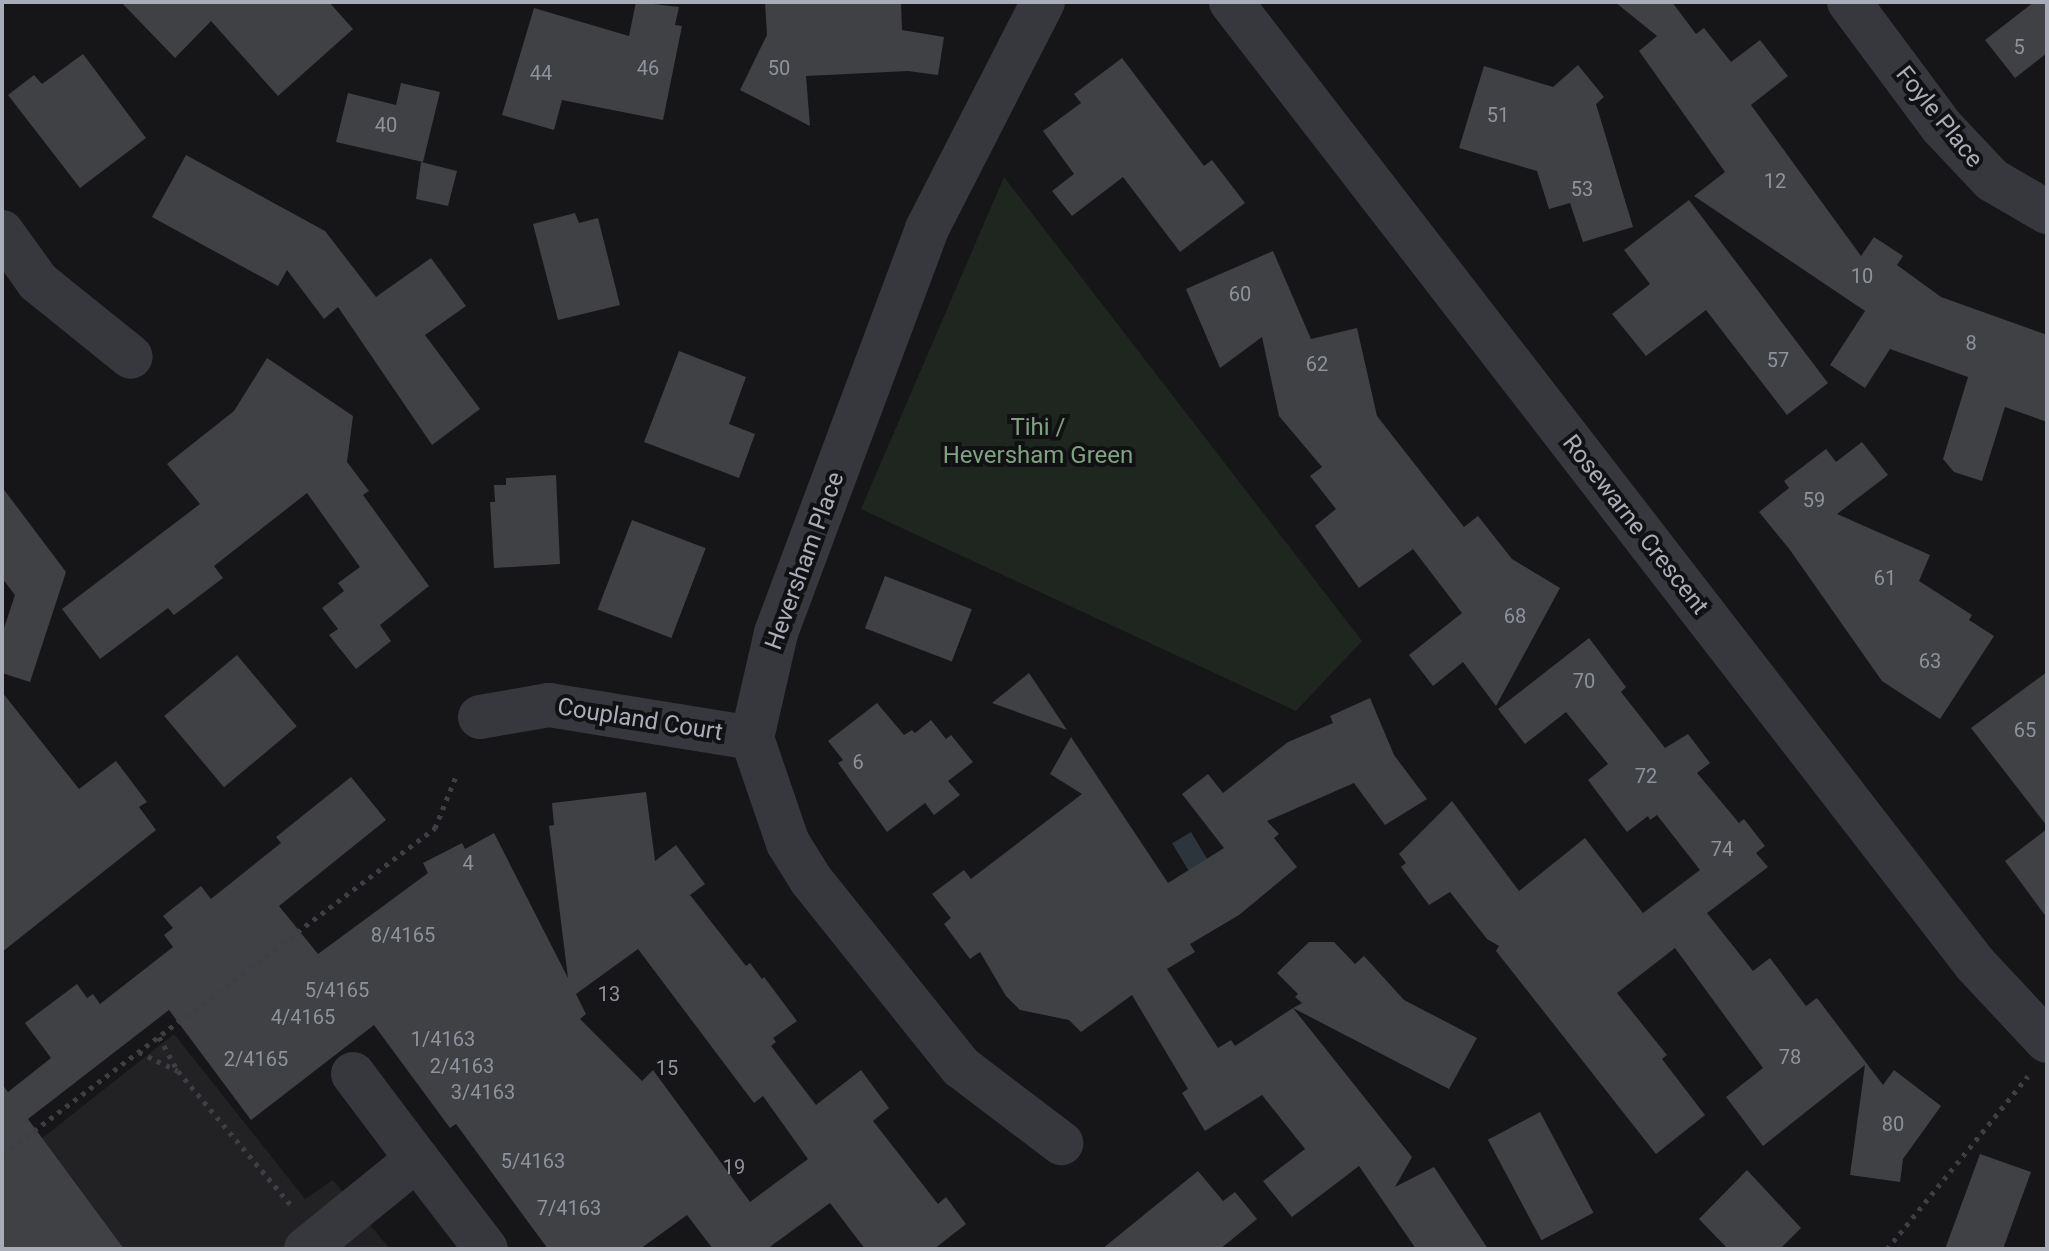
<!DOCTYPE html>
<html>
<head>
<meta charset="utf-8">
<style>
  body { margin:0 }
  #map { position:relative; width:2049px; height:1251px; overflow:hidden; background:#161618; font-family:Roboto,sans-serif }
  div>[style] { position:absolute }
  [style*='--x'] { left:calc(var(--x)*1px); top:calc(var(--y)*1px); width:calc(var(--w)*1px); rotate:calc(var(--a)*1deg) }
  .built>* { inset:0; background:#222225 }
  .green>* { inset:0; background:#1e261f }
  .water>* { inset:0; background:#2c353c; transform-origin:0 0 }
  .building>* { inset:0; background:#404145; transform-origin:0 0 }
  .path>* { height:5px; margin-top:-2.5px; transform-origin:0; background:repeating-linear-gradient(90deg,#3d3f44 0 4px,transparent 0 10px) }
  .minor>* { height:44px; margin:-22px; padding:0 22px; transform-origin:22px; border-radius:22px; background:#37383d }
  span { translate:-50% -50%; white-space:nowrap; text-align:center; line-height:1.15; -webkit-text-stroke:8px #111113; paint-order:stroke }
  .number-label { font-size:20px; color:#8e929b }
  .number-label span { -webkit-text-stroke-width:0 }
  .street-label { font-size:24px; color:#a8adb8 }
  .park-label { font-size:24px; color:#7fa381 }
  .frame { position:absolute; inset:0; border:4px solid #a8adb8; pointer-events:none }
</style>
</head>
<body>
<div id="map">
  <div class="built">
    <i style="clip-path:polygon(174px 1034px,305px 1199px,333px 1180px,390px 1249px,2px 1249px,2px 1170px)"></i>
  </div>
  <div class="green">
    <i style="clip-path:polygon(1004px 177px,1362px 641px,1296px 711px,861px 509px)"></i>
  </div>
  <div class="water">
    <i style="left:1191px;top:832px;width:44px;height:22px;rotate:59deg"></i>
  </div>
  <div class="building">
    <i style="clip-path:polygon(121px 2px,329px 2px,353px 29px,278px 96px,211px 21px,175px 58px)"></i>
    <i style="clip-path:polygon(636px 2px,679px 7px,675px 25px,682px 26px,663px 120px,562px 100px,554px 130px,502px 115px,534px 8px,629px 36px)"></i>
    <i style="clip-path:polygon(765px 2px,901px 2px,902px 30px,944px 37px,938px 75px,908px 71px,806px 76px,810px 126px,740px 90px,767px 35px)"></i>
    <i style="clip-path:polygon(1615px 2px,1672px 2px,1696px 34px,1704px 28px,1731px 62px,1760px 40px,1788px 76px,1751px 105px,1861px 256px,1874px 237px,1903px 256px,1897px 265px,1941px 297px,2047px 335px,2047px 422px,2005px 407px,1982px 481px,1954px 472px,1943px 459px,1968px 377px,1890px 349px,1865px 388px,1830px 365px,1865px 311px,1694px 196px,1725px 172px,1639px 51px,1657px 36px)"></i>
    <i style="clip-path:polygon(2034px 2px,2047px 2px,2047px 53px,2015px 78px,1985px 40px)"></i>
    <i style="clip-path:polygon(83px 54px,146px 138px,80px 188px,8px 95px,34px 75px,42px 84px)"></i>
    <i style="clip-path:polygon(1122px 58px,1204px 166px,1212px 160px,1245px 203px,1180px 252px,1123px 177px,1072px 216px,1052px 191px,1074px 174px,1043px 131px,1081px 103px,1074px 94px)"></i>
    <i style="clip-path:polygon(1578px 65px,1604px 97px,1596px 104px,1633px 227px,1583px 242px,1570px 203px,1549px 209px,1537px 171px,1459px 148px,1484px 66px,1553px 87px)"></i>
    <i style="clip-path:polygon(401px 83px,440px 92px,423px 162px,336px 142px,348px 93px,396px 105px)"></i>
    <i style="clip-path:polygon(186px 155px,325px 231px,376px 297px,431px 258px,466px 306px,425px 335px,480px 409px,432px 445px,338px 307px,324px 319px,287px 270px,278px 286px,152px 217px)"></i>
    <i style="clip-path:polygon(421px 162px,457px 171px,448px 206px,416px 199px)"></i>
    <i style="clip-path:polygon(1689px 200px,1828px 383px,1787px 415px,1706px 310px,1646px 356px,1612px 314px,1650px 284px,1624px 250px)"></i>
    <i style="clip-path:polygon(575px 213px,579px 223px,598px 218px,620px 305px,558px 320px,533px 224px)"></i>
    <i style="clip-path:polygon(1273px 251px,1311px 339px,1357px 328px,1377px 416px,1464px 527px,1478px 516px,1512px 559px,1560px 588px,1496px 706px,1463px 662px,1433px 686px,1409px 655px,1462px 613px,1413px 549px,1359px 588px,1315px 526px,1336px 509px,1310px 476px,1322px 467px,1279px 416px,1262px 337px,1220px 368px,1186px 289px)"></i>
    <i style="clip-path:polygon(679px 351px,746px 377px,729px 424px,755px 434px,739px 478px,644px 442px)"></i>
    <i style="clip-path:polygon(267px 358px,353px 416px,347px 462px,369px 491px,363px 495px,429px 586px,380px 625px,391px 641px,356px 669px,329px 635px,338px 629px,322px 608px,344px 591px,338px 583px,360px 567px,307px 493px,214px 566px,223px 578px,174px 615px,168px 608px,100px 659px,62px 609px,200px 504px,167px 464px,234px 411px)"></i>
    <i style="clip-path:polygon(1862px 442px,1888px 475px,1837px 514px,1930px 555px,1919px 581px,1972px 615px,1969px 620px,1994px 636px,1940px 719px,1882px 681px,1790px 550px,1759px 512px,1789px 488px,1784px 481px,1826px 449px,1836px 462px)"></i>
    <i style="clip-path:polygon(556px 475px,560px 564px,494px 568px,490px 502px,495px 502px,494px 485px,506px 485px,506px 478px)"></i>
    <i style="clip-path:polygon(2px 487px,66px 572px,30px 682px,2px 673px,2px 634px,15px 595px,2px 578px)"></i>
    <i style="left:632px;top:520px;width:79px;height:96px;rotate:21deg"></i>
    <i style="left:885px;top:576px;width:93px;height:56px;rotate:21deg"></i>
    <i style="clip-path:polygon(1589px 638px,1626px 687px,1621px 692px,1665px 748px,1688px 734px,1710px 763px,1697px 773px,1739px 823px,1744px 819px,1765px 846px,1756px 853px,1768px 867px,1707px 913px,1753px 971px,1770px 958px,1806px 1006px,1817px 998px,1883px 1085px,1894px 1070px,1941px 1106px,1903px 1159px,1900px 1182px,1850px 1175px,1865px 1065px,1763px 1146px,1726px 1097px,1763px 1068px,1675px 948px,1617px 993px,1667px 1055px,1662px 1059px,1705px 1115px,1656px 1154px,1496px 951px,1499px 946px,1487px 939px,1450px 892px,1429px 905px,1401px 867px,1406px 863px,1399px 854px,1452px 801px,1519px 891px,1585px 838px,1643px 913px,1700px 870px,1657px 815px,1650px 820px,1648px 816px,1627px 832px,1588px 780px,1608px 764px,1566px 712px,1525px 744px,1498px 709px)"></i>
    <i style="left:237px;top:655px;width:93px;height:95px;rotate:50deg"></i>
    <i style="clip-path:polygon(2047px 672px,2047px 826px,1971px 728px)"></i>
    <i style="clip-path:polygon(1029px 673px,1067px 730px,992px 703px)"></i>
    <i style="clip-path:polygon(2px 692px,79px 789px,116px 761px,147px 802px,139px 807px,156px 830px,2px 952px)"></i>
    <i style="clip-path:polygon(1370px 698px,1394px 755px,1427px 799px,1385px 825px,1354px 783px,1267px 821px,1279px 834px,1274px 838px,1297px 867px,1239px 915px,1190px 944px,1195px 952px,1167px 969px,1218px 1048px,1231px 1040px,1235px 1046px,1293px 1008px,1412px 1157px,1395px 1187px,1434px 1167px,1488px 1249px,1416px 1249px,1359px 1166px,1292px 1217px,1263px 1181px,1305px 1149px,1262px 1095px,1205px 1131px,1182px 1093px,1188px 1089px,1132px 995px,1081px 1032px,1069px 1020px,1020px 1010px,1006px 996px,980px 952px,970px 959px,944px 924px,951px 918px,932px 894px,964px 870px,971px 879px,1082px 794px,1050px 774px,1071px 737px,1168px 883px,1224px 848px,1182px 794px,1208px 774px,1223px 793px,1288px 742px,1333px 723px,1330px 716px)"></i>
    <i style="clip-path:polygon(877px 703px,904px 735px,912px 730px,915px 733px,931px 720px,946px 739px,951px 735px,973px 762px,948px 781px,960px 795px,934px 815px,925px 803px,887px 832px,838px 763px,843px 760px,828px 741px)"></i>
    <i style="clip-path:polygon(evenodd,351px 777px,386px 820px,279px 906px,318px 954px,428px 873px,423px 863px,462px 843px,465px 849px,494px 833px,568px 978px,549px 826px,554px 825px,552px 803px,646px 792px,655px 861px,676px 845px,705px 884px,690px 895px,746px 966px,750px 963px,762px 979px,764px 977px,797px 1021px,773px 1038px,776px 1042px,771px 1046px,816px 1105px,861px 1070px,889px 1108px,873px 1121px,938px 1204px,946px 1197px,966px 1224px,934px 1249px,865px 1249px,830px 1203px,767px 1249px,713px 1249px,687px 1215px,640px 1249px,548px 1249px,456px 1124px,450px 1128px,374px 1025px,251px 1120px,169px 1010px,28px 1119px,124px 1249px,2px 1249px,2px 1084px,8px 1092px,51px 1058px,25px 1023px,77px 984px,87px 998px,93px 994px,100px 1004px,173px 947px,164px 935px,173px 928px,163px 916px,201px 886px,211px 899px,281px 843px,276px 837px,351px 777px,638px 949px,754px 1103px,763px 1096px,808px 1159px,750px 1202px,653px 1070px,642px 1081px,580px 1019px,586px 1014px,576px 994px,638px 949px)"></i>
    <i style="clip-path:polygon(2047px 829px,2047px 918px,2005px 861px)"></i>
    <i style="clip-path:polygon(1309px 942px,1334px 942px,1355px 964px,1364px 956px,1404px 1000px,1477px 1038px,1449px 1089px,1293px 1008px,1302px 1003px,1295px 997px,1298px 994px,1277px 973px)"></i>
    <i style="left:1540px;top:1112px;width:114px;height:59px;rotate:62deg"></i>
    <i style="clip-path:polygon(1980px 1154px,2031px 1172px,2003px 1249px,1945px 1249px)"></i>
    <i style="clip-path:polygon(1747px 1170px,1801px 1228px,1780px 1249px,1728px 1249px,1699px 1219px)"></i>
    <i style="clip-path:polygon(1198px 1171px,1223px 1201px,1235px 1192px,1257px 1219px,1220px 1249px,1102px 1249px)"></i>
  </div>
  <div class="path">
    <i style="--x:159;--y:1037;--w:39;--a:61"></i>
    <i style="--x:178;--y:1071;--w:175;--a:49.9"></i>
    <i style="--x:139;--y:1052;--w:43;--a:26"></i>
    <i style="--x:2;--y:1155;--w:543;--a:-37.06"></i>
    <i style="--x:435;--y:828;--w:56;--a:-68"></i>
    <i style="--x:1887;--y:1249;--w:223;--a:-50.8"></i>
  </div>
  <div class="minor">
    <i style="--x:1043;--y:2;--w:255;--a:117.1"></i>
    <i style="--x:927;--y:229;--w:431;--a:110.5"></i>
    <i style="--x:776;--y:633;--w:108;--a:102.9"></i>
    <i style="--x:752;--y:738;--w:111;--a:71.1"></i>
    <i style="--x:788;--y:843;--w:44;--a:58.1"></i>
    <i style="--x:811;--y:880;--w:240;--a:51.3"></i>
    <i style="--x:961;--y:1067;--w:126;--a:37.2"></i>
    <i style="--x:1231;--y:2;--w:1216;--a:52.28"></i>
    <i style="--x:1975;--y:964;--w:105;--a:46.9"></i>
    <i style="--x:1849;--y:2;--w:156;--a:53.4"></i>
    <i style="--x:1942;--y:127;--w:73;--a:46.7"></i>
    <i style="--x:1992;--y:180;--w:64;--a:30.2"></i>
    <i style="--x:2;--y:232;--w:62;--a:54.2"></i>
    <i style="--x:38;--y:282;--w:119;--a:38.9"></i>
    <i style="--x:480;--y:717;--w:70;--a:-9.9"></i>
    <i style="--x:549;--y:705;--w:206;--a:9.2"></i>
    <i style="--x:353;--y:1074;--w:106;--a:53"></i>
    <i style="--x:306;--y:1249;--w:143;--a:-39"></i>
    <i style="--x:417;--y:1159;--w:113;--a:52.5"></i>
  </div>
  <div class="number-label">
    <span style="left:2019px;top:47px">5</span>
    <span style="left:648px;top:68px">46</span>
    <span style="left:779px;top:68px">50</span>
    <span style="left:541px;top:73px">44</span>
    <span style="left:1498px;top:115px">51</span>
    <span style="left:386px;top:125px">40</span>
    <span style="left:1775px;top:181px">12</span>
    <span style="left:1582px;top:189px">53</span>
    <span style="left:1862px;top:276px">10</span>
    <span style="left:1240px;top:294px">60</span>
    <span style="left:1971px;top:343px">8</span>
    <span style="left:1778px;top:360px">57</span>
    <span style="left:1317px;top:364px">62</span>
    <span style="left:1814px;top:500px">59</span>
    <span style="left:1885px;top:578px">61</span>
    <span style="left:1515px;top:616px">68</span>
    <span style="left:1930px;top:661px">63</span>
    <span style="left:1584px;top:681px">70</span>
    <span style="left:2025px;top:730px">65</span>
    <span style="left:858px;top:762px">6</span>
    <span style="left:1646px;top:776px">72</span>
    <span style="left:1722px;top:849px">74</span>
    <span style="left:468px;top:863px">4</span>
    <span style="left:403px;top:935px">8/4165</span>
    <span style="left:337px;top:990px">5/4165</span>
    <span style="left:609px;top:994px">13</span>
    <span style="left:303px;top:1017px">4/4165</span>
    <span style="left:443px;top:1039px">1/4163</span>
    <span style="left:1790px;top:1057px">78</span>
    <span style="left:256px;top:1059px">2/4165</span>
    <span style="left:462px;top:1066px">2/4163</span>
    <span style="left:667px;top:1068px">15</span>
    <span style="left:483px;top:1092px">3/4163</span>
    <span style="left:1893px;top:1124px">80</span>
    <span style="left:533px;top:1161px">5/4163</span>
    <span style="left:734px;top:1167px">19</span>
    <span style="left:569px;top:1208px">7/4163</span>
  </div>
  <div class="street-label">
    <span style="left:1939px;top:117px;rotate:51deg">Foyle Place</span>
    <span style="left:1635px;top:525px;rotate:52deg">Rosewarne Crescent</span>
    <span style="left:805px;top:561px;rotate:-70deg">Heversham Place</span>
    <span style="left:640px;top:720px;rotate:9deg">Coupland Court</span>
  </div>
  <div class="park-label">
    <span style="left:1038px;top:442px">Tihi /<br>Heversham Green</span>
  </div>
  <div class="frame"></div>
</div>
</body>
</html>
